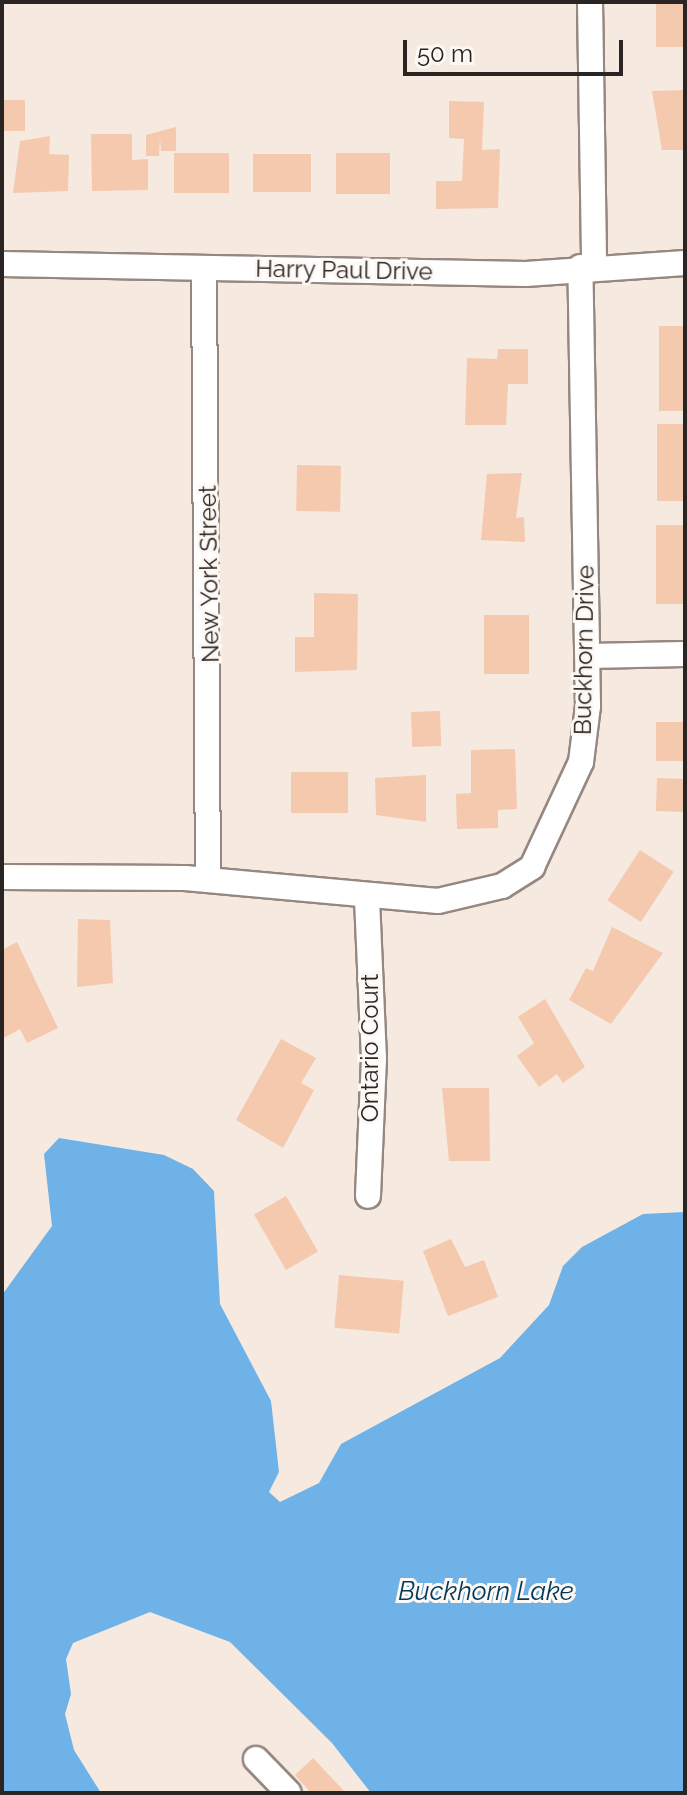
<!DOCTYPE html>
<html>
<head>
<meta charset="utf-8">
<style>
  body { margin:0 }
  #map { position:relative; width:687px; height:1795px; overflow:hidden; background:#f6e9e0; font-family:Raleway,sans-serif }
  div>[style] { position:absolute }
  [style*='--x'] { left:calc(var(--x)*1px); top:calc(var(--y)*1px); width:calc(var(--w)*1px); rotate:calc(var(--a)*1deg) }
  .water>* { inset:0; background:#6eb2e8 }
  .building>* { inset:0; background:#f5c9ad; transform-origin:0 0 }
  .roads { filter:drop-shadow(2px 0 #958881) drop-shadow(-2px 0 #958881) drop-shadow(0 2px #958881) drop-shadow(0 -2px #958881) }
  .minor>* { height:24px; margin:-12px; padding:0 12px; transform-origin:12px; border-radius:12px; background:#fff }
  span { translate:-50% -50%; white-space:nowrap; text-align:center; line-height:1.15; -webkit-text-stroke:6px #fdf8f4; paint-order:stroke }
  .street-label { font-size:24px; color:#2a2522 }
  .water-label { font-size:26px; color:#00385a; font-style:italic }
  .frame { position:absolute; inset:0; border:4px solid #2a2522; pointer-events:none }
  .scale { position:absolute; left:403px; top:40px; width:220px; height:36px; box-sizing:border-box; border:4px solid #2a2522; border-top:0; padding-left:10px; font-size:24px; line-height:28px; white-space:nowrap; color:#2a2522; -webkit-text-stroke:6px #fdf8f4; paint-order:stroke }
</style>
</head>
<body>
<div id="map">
  <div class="water">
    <i style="clip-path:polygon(59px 1138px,164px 1155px,193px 1169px,214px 1191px,220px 1304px,271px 1401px,279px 1472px,269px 1492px,280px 1502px,319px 1483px,341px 1444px,500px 1358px,549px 1305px,563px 1266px,582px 1247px,643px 1214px,685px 1212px,685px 1793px,371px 1793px,332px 1743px,230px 1642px,150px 1612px,73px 1643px,66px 1659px,71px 1694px,65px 1714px,74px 1750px,101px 1793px,2px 1793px,2px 1295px,52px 1226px,44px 1154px)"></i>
  </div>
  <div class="building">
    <i style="left:656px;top:2px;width:29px;height:45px"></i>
    <i style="clip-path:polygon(685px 90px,685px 150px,662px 150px,652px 91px)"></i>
    <i style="left:2px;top:100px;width:23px;height:31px"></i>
    <i style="clip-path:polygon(449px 101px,484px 102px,482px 150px,500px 149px,498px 208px,436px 209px,436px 181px,462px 181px,464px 139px,449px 138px)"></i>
    <i style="clip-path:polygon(176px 127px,176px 151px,161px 151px,160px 138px,159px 156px,146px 156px,146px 135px)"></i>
    <i style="clip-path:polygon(91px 134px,132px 134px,132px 160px,148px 159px,148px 190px,92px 191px)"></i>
    <i style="clip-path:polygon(50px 136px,49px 154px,69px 155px,68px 191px,13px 193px,20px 141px)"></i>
    <i style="left:174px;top:153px;width:55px;height:40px"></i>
    <i style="left:336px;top:153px;width:54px;height:41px"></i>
    <i style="left:253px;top:154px;width:58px;height:38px"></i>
    <i style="left:659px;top:326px;width:26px;height:85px"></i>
    <i style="clip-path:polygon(498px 349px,528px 349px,528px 384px,508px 384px,506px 425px,465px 425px,467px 358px,497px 359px)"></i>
    <i style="left:657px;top:424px;width:28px;height:77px"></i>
    <i style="left:297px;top:465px;width:44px;height:46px;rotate:1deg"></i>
    <i style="clip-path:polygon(522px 473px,516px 518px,524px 517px,525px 542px,481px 540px,487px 474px)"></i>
    <i style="left:656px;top:525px;width:29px;height:79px"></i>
    <i style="clip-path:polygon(314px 593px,358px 594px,357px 670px,295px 672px,295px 637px,314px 637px)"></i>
    <i style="left:484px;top:615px;width:45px;height:59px"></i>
    <i style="left:440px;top:711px;width:35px;height:29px;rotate:88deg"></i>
    <i style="left:656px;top:722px;width:29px;height:39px"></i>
    <i style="clip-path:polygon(515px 749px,517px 809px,498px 810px,498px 828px,457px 829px,456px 794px,471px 793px,471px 750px)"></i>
    <i style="left:348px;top:772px;width:41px;height:57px;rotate:90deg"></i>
    <i style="clip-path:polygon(426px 775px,426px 822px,376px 815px,375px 778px)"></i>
    <i style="left:657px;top:778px;width:28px;height:33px;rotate:2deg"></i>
    <i style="left:640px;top:850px;width:40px;height:60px;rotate:33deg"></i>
    <i style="clip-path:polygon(78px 919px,110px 920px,113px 983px,77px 987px)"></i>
    <i style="clip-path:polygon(612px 927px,663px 953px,611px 1024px,569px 1000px,586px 968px,593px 971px)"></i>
    <i style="clip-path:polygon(17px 942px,58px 1028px,27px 1043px,20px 1029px,2px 1039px,2px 950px)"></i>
    <i style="clip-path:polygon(545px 999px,585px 1067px,563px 1083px,557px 1074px,539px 1087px,517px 1056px,534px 1043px,518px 1017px)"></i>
    <i style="clip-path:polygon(281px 1039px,316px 1058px,301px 1083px,314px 1090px,283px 1148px,236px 1120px)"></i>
    <i style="clip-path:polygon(442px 1088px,489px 1088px,490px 1161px,449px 1161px)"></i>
    <i style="left:286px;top:1196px;width:64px;height:37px;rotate:60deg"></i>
    <i style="clip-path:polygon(451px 1239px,465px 1267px,484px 1260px,498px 1297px,448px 1316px,423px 1251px)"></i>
    <i style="left:339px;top:1275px;width:65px;height:53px;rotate:5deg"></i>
    <i style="clip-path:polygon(313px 1758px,346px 1793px,311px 1793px,295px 1775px)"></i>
  </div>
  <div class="roads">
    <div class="minor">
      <i style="--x:590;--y:2;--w:263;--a:89.1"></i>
      <i style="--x:2;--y:264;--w:524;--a:1.09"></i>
      <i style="--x:526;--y:274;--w:159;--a:-4"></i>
      <i style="--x:204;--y:268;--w:612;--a:89.63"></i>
      <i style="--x:588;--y:656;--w:97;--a:-1.2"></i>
      <i style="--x:2;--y:877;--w:183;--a:0.3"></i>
      <i style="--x:185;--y:878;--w:254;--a:5.2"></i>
      <i style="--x:438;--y:901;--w:66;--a:-13.2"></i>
      <i style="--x:502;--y:886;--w:36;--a:-32"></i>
      <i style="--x:532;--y:867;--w:116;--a:-65"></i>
      <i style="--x:581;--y:762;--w:56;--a:-82.9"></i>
      <i style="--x:588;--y:706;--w:439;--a:-91"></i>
      <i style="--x:367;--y:899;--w:159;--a:87.5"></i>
      <i style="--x:374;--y:1058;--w:138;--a:92.5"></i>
      <i style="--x:256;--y:1759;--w:47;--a:45.9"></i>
    </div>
  </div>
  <div class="street-label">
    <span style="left:344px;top:270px;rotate:1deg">Harry Paul Drive</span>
    <span style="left:209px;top:574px;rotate:-91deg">New York Street</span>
    <span style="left:584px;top:650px;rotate:-89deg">Buckhorn Drive</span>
    <span style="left:370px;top:1048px;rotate:-90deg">Ontario Court</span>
  </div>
  <div class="water-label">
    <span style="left:486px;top:1592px">Buckhorn Lake</span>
  </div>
  <div class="frame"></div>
  <div class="scale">50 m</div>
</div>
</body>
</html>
